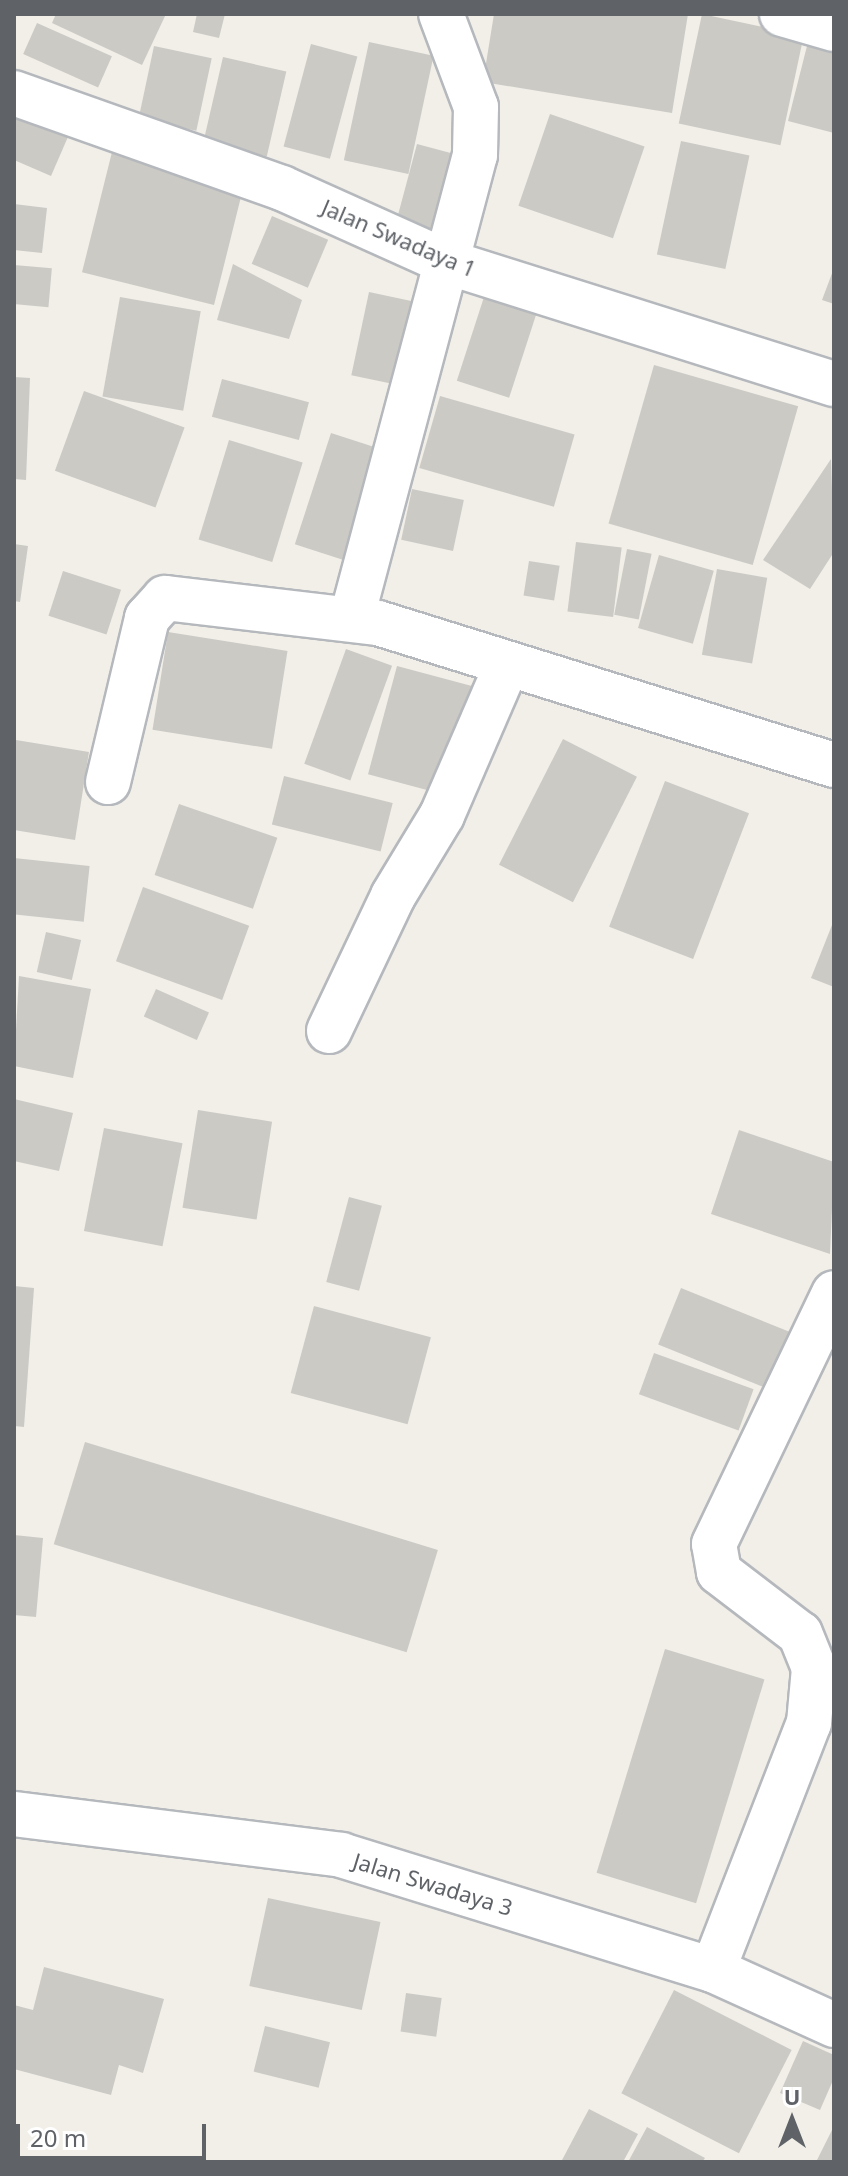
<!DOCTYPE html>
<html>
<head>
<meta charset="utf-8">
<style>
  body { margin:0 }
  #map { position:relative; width:848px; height:2176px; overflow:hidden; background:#f1efe8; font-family:"Noto Sans",sans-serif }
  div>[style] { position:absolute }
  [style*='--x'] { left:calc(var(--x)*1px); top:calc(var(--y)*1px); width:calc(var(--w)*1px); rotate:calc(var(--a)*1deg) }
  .building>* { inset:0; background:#cccac5; transform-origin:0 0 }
  .roads { filter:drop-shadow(2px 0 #b5b8bc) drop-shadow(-2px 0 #b5b8bc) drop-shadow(0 2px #b5b8bc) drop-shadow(0 -2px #b5b8bc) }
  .street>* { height:44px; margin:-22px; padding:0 22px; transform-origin:22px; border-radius:22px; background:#fff }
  span { translate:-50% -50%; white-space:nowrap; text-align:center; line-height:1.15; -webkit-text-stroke:6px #fff; paint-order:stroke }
  .street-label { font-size:22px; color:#5f6368 }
  .frame { position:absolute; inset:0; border:16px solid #5f6368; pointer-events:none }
  .north { position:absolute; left:752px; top:2080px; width:80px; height:80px; -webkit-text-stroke:6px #fff; paint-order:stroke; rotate:0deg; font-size:22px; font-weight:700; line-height:32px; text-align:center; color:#5f6368 }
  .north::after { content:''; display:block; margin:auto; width:28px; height:36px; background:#5f6368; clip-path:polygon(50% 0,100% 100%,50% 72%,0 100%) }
  .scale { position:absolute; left:16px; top:2124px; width:190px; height:36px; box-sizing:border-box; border:4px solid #5f6368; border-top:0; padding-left:10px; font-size:24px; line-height:28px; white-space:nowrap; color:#5f6368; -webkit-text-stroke:6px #fff; paint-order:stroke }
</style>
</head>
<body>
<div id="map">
  <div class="building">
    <i style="clip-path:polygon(56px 14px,166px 14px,142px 65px,52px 23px)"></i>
    <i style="clip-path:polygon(197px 14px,225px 14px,219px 38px,193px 32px)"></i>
    <i style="clip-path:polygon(494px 14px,688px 14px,672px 113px,483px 82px)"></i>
    <i style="left:702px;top:14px;width:104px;height:112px;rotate:12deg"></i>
    <i style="left:37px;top:23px;width:82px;height:34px;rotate:24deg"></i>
    <i style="left:369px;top:42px;width:66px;height:121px;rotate:12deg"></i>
    <i style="clip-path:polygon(808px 42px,834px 48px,834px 133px,788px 121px)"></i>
    <i style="left:311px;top:44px;width:48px;height:106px;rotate:15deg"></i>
    <i style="left:154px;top:46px;width:59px;height:74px;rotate:12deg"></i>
    <i style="left:223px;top:57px;width:65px;height:87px;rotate:13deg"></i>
    <i style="clip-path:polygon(14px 98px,74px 123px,51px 176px,14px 160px)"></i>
    <i style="left:550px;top:114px;width:100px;height:97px;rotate:19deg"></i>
    <i style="left:681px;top:141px;width:70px;height:116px;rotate:12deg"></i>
    <i style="left:417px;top:144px;width:59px;height:82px;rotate:15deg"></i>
    <i style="left:113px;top:148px;width:136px;height:128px;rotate:14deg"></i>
    <i style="clip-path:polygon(14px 204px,47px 208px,42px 253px,14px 250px)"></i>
    <i style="left:272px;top:216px;width:61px;height:52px;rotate:23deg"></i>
    <i style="clip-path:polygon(233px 264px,302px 300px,289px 339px,217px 320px)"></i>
    <i style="left:14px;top:265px;width:38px;height:39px;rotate:5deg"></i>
    <i style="clip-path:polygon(834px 268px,834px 304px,822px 300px)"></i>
    <i style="left:369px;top:292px;width:54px;height:85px;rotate:12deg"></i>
    <i style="left:120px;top:297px;width:82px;height:101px;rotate:10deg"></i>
    <i style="left:484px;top:297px;width:55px;height:88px;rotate:18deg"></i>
    <i style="left:654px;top:365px;width:150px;height:165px;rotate:16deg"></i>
    <i style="clip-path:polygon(14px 377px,30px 378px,26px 480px,14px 479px)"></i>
    <i style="left:222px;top:379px;width:90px;height:39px;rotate:15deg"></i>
    <i style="left:84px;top:391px;width:107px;height:85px;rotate:20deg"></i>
    <i style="left:440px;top:396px;width:140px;height:75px;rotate:16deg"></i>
    <i style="left:331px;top:433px;width:52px;height:117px;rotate:18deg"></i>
    <i style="left:229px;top:440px;width:77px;height:104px;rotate:17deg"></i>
    <i style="clip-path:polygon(831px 459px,834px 552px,810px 589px,763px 560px)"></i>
    <i style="left:412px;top:489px;width:53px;height:52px;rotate:12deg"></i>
    <i style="left:576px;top:542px;width:46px;height:70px;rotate:7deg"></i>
    <i style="clip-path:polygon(14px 544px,28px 546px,20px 602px,14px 601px)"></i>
    <i style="left:627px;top:549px;width:25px;height:67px;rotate:11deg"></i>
    <i style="left:659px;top:555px;width:57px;height:76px;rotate:16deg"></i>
    <i style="left:529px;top:561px;width:31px;height:35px;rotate:9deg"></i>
    <i style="left:717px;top:569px;width:51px;height:87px;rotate:10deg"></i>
    <i style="left:63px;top:571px;width:61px;height:47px;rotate:18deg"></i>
    <i style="left:168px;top:632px;width:121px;height:99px;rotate:9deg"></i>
    <i style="left:346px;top:649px;width:49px;height:122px;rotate:20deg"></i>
    <i style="left:397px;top:666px;width:91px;height:112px;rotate:15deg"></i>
    <i style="left:563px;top:739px;width:83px;height:141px;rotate:27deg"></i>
    <i style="clip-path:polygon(16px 740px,89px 752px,75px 840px,14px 830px)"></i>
    <i style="left:284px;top:776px;width:112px;height:50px;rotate:14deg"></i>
    <i style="left:665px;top:781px;width:90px;height:156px;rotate:21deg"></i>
    <i style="left:179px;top:804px;width:104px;height:75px;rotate:19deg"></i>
    <i style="left:14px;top:858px;width:76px;height:56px;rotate:6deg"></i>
    <i style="left:143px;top:887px;width:113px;height:79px;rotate:20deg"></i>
    <i style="clip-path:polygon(834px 920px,834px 987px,811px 978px)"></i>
    <i style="left:46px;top:932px;width:36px;height:41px;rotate:13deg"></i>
    <i style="clip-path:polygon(19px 976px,91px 989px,73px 1078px,14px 1066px)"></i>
    <i style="left:156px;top:989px;width:58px;height:30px;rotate:24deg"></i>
    <i style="clip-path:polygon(14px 1099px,73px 1113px,59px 1171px,14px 1161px)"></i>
    <i style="left:198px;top:1110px;width:75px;height:99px;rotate:9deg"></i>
    <i style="left:104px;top:1128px;width:80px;height:105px;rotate:11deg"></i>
    <i style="clip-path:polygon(739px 1130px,834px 1162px,830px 1254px,711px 1214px)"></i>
    <i style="left:349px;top:1197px;width:34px;height:88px;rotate:15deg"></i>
    <i style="clip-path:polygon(14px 1286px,34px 1288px,24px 1427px,14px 1426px)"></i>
    <i style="left:681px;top:1288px;width:129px;height:61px;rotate:22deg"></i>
    <i style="left:314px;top:1306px;width:121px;height:90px;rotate:15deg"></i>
    <i style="left:654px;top:1353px;width:106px;height:44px;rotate:20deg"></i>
    <i style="left:85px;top:1442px;width:369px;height:107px;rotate:17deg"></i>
    <i style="clip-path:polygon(14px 1535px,43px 1538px,36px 1617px,14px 1615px)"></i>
    <i style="left:665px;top:1649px;width:104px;height:234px;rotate:17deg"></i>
    <i style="left:268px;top:1898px;width:115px;height:90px;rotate:12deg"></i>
    <i style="clip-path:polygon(44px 1967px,164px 1999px,143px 2073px,119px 2065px,111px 2095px,14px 2069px,14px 2005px,33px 2010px)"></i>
    <i style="left:674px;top:1990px;width:132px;height:116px;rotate:27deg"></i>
    <i style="left:406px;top:1993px;width:36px;height:39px;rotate:8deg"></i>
    <i style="left:265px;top:2026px;width:67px;height:47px;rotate:14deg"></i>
    <i style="clip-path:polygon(803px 2041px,834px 2055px,834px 2078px,820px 2110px,780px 2093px)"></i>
    <i style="clip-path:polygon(589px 2109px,638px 2134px,623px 2162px,561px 2162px)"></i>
    <i style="clip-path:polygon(834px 2126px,834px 2162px,816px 2162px)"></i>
    <i style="clip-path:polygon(647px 2127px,705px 2158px,702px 2162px,628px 2162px)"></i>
  </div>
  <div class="roads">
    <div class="street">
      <i style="--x:782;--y:14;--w:54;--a:16.1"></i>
      <i style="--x:14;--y:93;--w:284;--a:19.5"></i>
      <i style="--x:282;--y:188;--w:181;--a:24.2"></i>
      <i style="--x:447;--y:262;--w:406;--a:17.5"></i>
      <i style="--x:352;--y:617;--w:478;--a:-75.1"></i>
      <i style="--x:475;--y:155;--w:48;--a:-88.8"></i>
      <i style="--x:476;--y:107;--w:99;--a:-110.6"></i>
      <i style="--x:108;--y:782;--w:169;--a:-76.6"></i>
      <i style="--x:147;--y:618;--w:27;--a:-48"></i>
      <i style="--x:165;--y:598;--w:214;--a:6.7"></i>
      <i style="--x:378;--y:623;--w:478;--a:17.3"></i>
      <i style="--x:329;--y:1031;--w:149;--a:-64.6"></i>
      <i style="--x:393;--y:896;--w:95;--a:-58.8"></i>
      <i style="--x:442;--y:815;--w:161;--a:-66.6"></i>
      <i style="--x:14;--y:1814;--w:330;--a:7.1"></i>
      <i style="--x:341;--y:1855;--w:389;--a:17.2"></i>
      <i style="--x:713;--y:1970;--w:133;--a:24.4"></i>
      <i style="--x:713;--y:1970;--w:265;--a:-68.8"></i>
      <i style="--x:809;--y:1723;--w:55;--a:-84.8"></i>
      <i style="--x:814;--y:1668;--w:37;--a:-112"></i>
      <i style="--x:800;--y:1634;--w:102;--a:-142.6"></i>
      <i style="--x:719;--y:1572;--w:28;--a:-100"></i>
      <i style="--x:714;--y:1544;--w:278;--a:-64.4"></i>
    </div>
  </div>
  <div class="street-label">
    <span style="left:399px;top:238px;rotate:23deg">Jalan Swadaya 1</span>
    <span style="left:433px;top:1884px;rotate:17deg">Jalan Swadaya 3</span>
  </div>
  <div class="frame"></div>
  <div class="north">U</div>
  <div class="scale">20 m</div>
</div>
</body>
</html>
